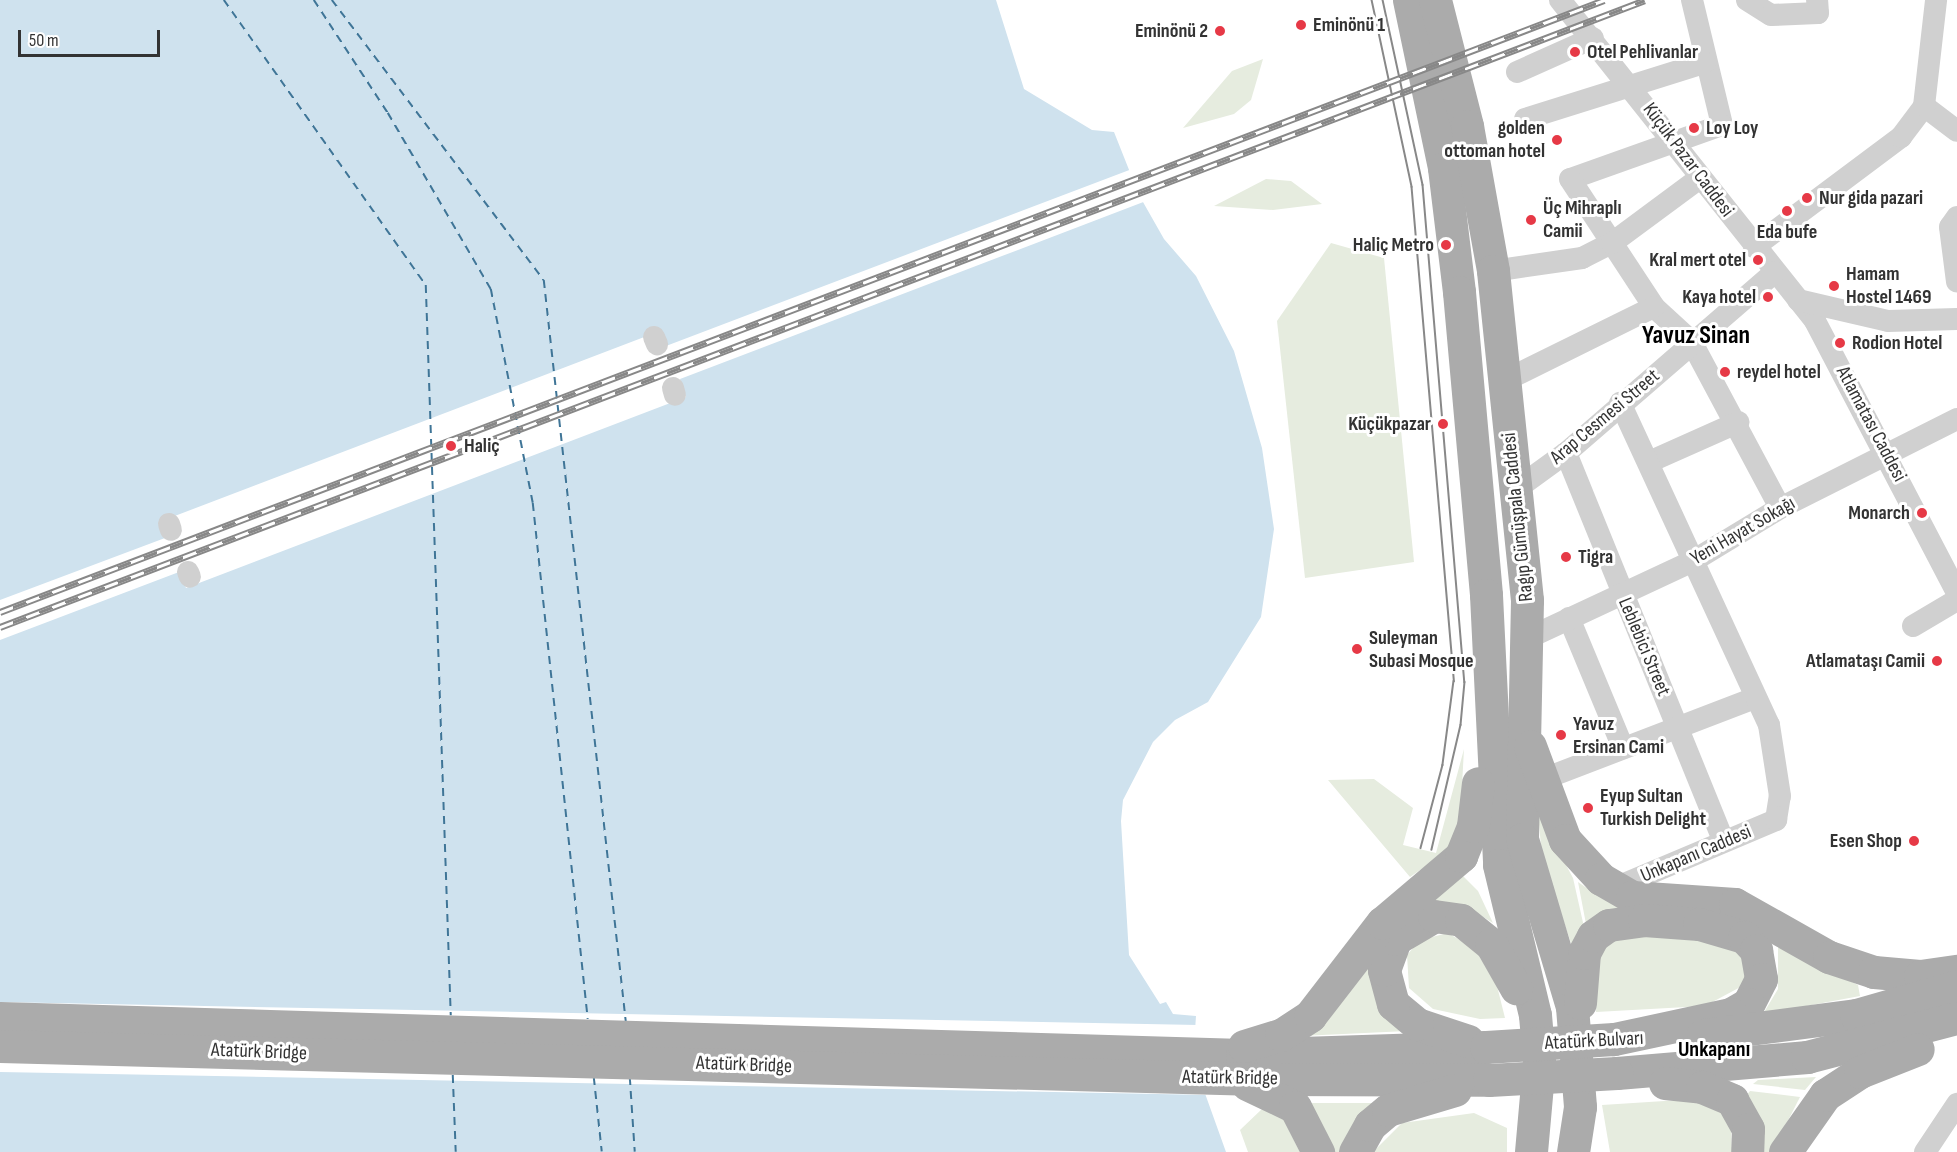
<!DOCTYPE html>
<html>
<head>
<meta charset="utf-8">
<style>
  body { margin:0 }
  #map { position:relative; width:1957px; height:1152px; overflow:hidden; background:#fff; font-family:"Sofia Sans Condensed",sans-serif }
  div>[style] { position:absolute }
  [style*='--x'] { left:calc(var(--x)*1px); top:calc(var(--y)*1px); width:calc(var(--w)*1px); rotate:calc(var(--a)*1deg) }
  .green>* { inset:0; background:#e6ecdf }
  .water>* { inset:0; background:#cfe2ee }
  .pier>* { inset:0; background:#fff }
  .ferry>* { height:1.5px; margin-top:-0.75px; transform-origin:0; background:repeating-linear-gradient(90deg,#3f7597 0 8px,transparent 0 14px) }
  .street>* { height:22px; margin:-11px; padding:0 11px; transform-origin:11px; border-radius:11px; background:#d0d0d0 }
  .primary>* { height:33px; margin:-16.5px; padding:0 16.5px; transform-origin:16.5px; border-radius:16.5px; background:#ababab }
  .tram>* { height:1.5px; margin:-0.75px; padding:0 0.75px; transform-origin:0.75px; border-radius:0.75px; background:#888 }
  .rail>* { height:7px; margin-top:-3.5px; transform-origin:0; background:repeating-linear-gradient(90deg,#fff 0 14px,#888 0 28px); box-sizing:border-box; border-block:2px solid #888 }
  .primary-bridge>* { height:33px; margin:-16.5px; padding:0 16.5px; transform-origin:16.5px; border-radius:16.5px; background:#ababab }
  .dots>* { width:16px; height:16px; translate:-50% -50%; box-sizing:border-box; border:3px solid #fff; border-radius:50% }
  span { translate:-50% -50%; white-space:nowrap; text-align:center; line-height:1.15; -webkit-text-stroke:6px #fff; paint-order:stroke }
  .poi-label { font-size:20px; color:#333; font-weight:700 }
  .left { translate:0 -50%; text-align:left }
  .right { translate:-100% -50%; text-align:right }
  .street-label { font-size:20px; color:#333 }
  .quarter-label { font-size:22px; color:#000; font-weight:700 }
  .district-label { font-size:26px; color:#000; font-weight:700 }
  .scale { position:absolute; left:18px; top:30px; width:142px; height:27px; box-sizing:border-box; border:3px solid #333; border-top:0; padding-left:8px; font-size:18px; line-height:21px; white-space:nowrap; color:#333; -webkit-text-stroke:4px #fff; paint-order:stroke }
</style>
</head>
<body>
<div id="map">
  <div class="green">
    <i style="clip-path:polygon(1263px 59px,1251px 100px,1234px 114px,1183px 128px,1232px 71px)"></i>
    <i style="clip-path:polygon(1266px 179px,1291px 181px,1322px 204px,1273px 210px,1214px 206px)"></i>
    <i style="clip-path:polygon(1331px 243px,1384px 258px,1414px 562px,1305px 578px,1277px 321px)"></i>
    <i style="clip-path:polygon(1464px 749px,1460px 822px,1446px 852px,1410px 877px,1328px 780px,1374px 779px,1413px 808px,1403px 845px,1436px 853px)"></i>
    <i style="clip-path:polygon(1538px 813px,1573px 878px,1584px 927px,1572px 946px,1542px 857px)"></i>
    <i style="clip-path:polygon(1460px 873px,1478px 891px,1493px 923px,1467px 907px,1429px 904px)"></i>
    <i style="clip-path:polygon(1578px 882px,1594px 893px,1627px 908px,1586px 924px)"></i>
    <i style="clip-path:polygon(1448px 933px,1475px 949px,1497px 986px,1505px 1018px,1480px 1019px,1433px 1009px,1409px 988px,1407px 955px,1420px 940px)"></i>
    <i style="clip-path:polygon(1651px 935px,1723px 943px,1747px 959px,1746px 984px,1705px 1006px,1596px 1012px,1599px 952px,1616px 938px)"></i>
    <i style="clip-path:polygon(1379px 945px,1407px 1031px,1301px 1036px)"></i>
    <i style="clip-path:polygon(1778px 945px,1858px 985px,1860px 996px,1763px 1014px,1778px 989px)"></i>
    <i style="clip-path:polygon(1816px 1077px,1805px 1090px,1753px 1084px,1758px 1080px)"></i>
    <i style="clip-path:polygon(1750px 1091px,1800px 1097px,1772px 1152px,1760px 1152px,1746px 1096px)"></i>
    <i style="clip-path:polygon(1680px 1100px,1715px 1106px,1731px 1126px,1732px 1152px,1610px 1152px,1602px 1105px)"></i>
    <i style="clip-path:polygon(1312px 1103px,1376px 1103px,1343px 1152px,1328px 1152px,1308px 1106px)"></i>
    <i style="clip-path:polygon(1263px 1108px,1283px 1118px,1300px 1152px,1248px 1152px,1240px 1130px)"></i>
    <i style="clip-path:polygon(1474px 1113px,1507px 1128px,1507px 1152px,1373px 1152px,1402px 1123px)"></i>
  </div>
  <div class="water">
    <i style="clip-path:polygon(0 0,996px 0,1024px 89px,1092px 130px,1114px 132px,1139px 195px,1164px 239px,1196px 276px,1234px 351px,1262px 448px,1274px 529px,1261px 617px,1208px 702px,1175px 720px,1153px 742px,1123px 800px,1121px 821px,1129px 955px,1160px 1004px,1166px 1002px,1173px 1014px,1196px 1016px,1193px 1060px,1226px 1152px,0 1152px)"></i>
  </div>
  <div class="pier">
    <i style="clip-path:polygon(1132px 169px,1146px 201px,680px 379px,686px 397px,186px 588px,179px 572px,0 640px,0 600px,165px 538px,159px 522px,660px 331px,666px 346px)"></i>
    <i style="clip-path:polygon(0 1002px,1198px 1025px,1196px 1059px,1208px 1095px,0 1072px)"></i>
  </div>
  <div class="ferry">
    <i style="--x:224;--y:0;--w:349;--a:54.7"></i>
    <i style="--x:426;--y:285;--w:731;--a:88.04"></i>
    <i style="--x:314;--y:0;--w:135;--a:56.8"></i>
    <i style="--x:388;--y:113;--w:204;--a:59.7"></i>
    <i style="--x:491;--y:289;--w:218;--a:78.9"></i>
    <i style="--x:533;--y:503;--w:519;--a:83.92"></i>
    <i style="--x:332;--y:0;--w:351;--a:52.9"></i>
    <i style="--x:544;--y:280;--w:747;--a:83.69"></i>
    <i style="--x:453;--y:1075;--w:77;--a:87.8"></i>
    <i style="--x:594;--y:1077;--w:75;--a:83.9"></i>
    <i style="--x:630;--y:1077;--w:75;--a:86.2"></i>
  </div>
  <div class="street">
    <i style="--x:1560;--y:0;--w:410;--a:51.5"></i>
    <i style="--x:1815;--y:321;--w:307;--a:62.4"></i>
    <i style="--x:1692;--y:0;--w:129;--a:76.5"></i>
    <i style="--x:1722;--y:125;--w:161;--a:160.4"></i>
    <i style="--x:1570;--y:179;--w:153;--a:56.7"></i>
    <i style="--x:1654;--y:307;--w:50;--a:42.6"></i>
    <i style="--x:1691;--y:341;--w:189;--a:61.9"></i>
    <i style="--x:1747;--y:0;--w:28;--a:32"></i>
    <i style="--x:1771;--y:15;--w:47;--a:-2.4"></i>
    <i style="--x:1818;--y:13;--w:13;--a:-94"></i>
    <i style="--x:1517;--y:72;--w:83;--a:-24.1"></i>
    <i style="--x:1924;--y:106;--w:41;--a:37.1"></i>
    <i style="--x:1525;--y:119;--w:188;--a:-17.4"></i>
    <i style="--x:1957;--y:217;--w:12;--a:125"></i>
    <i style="--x:1950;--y:227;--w:55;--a:82.7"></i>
    <i style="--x:1754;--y:247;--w:184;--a:-36.8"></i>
    <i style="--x:1901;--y:137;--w:39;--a:-53"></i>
    <i style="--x:1924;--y:106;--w:107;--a:-83.5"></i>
    <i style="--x:1493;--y:271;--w:90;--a:-8.3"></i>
    <i style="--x:1582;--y:258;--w:34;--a:-27"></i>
    <i style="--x:1612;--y:243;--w:109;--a:-36.5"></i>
    <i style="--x:1798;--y:300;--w:92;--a:13.1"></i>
    <i style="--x:1888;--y:321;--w:69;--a:-1.7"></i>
    <i style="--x:654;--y:337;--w:8;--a:67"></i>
    <i style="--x:1504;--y:381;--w:167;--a:-26.3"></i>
    <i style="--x:673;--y:388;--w:7;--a:74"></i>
    <i style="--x:1566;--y:453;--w:418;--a:67.9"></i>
    <i style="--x:1649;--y:462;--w:98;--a:-24"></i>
    <i style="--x:1515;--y:490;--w:63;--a:-36"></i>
    <i style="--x:1566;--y:453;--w:276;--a:-40.9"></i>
    <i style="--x:169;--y:524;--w:6;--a:72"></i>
    <i style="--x:188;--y:572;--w:5;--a:68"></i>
    <i style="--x:1569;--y:618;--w:141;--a:67.4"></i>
    <i style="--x:1913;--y:626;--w:51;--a:-30.6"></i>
    <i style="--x:1528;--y:638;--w:182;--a:-25"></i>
    <i style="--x:1693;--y:561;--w:102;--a:-31.3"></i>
    <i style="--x:1780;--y:508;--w:198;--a:-26.7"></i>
    <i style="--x:1541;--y:780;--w:229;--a:-21"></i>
    <i style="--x:1615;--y:888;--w:175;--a:-22.9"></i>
    <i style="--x:1776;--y:820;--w:24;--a:-81"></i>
    <i style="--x:1780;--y:796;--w:72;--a:-98.8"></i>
    <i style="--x:1769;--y:725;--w:355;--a:-114.8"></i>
    <i style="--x:1925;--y:1152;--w:58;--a:-56.3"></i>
  </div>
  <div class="primary">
    <i style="--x:1409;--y:0;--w:172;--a:78.2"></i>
    <i style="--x:1444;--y:168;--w:125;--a:83.1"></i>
    <i style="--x:1459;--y:292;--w:304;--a:84.9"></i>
    <i style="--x:1486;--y:595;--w:270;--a:87.2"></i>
    <i style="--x:1499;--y:865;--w:154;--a:76.5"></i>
    <i style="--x:1535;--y:1015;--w:47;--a:85.1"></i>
    <i style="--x:1539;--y:1062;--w:90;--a:95.1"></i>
    <i style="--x:1435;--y:0;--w:130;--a:75.7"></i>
    <i style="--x:1467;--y:126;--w:147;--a:79.8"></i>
    <i style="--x:1493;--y:271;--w:331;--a:84.1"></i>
    <i style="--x:1527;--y:600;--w:239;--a:91.2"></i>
    <i style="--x:1522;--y:839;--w:175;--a:73.4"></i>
    <i style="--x:1572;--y:1007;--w:100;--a:85.4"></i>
    <i style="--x:1580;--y:1107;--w:46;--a:98.8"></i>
    <i style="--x:1530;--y:746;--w:100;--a:69.6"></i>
    <i style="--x:1565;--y:840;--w:53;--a:47.3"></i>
    <i style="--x:1601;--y:879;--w:36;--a:30"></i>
    <i style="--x:1632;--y:897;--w:103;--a:3.9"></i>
    <i style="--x:1735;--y:904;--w:108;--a:29.4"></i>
    <i style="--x:1829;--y:957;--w:47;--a:18.4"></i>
    <i style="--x:1874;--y:972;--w:46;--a:5"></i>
    <i style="--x:1920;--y:976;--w:37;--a:-8"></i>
    <i style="--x:1580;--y:1003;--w:50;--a:-85.4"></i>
    <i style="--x:1584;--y:953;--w:19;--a:-62"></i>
    <i style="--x:1593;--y:936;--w:19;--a:-35"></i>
    <i style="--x:1609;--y:925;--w:35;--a:-8"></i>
    <i style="--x:1644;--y:920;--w:55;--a:4.2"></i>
    <i style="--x:1699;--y:924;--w:47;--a:16.1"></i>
    <i style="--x:1744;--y:937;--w:18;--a:47"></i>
    <i style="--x:1756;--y:950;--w:29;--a:80"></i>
    <i style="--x:1761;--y:979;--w:28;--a:117"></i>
    <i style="--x:1748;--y:1004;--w:20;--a:150"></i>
    <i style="--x:1731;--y:1014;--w:120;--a:167.9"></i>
    <i style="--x:0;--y:1018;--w:1243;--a:1.71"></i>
    <i style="--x:1242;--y:1055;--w:244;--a:-1.9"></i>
    <i style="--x:1703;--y:1035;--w:154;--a:-7.4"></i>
    <i style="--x:1856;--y:1015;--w:105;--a:-16"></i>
    <i style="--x:1468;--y:1041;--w:54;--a:-161.6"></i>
    <i style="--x:1417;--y:1024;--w:31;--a:-140"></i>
    <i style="--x:1393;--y:1004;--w:35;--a:-105"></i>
    <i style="--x:1384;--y:970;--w:33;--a:-70"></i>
    <i style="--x:1395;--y:939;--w:45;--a:-30.5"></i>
    <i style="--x:1434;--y:916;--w:27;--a:8"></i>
    <i style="--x:1461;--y:920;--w:38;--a:39"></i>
    <i style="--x:1491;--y:944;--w:51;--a:60.4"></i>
    <i style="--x:0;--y:1046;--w:1258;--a:1.5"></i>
    <i style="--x:1258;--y:1079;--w:231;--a:0.2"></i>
    <i style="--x:1244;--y:1046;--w:39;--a:-17"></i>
    <i style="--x:1281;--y:1035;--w:35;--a:-33"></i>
    <i style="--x:1310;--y:1016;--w:118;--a:-52.3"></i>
    <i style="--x:1382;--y:923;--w:104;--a:-40.3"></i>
    <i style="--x:1461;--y:856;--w:32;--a:-68"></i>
    <i style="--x:1473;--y:826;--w:43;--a:-83.4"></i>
    <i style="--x:1617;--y:1073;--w:191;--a:-4.8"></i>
    <i style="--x:1807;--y:1057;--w:155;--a:-14.6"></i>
    <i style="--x:1665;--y:1083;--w:37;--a:6"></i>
    <i style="--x:1702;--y:1087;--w:33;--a:23"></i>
    <i style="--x:1732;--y:1100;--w:33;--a:61"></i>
    <i style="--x:1748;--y:1129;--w:23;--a:92"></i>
    <i style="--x:1247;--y:1084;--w:53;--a:25.6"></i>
    <i style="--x:1295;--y:1107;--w:51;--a:62.9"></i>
    <i style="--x:1355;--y:1152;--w:31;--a:-61"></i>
    <i style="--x:1370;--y:1125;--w:23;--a:-40"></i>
    <i style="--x:1388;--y:1110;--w:70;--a:-16.6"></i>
    <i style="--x:1785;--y:1152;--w:70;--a:-54.9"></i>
    <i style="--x:1825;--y:1095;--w:42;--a:-33.3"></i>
    <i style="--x:1860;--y:1072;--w:62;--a:-21.6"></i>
  </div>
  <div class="tram">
    <i style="--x:1372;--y:0;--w:191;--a:77.9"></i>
    <i style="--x:1412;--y:187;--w:496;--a:85.1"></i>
    <i style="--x:1454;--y:681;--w:85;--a:97.5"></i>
    <i style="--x:1443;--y:765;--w:86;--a:104.8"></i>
    <i style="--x:1383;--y:0;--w:189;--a:77.8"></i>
    <i style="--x:1423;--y:185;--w:499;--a:85.2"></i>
    <i style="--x:1465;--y:682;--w:43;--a:95.3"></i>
    <i style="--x:1461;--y:725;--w:128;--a:103.1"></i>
  </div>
  <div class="rail">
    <i style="--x:0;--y:612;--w:1717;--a:-20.88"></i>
    <i style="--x:0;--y:627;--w:1760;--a:-20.86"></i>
  </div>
  <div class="primary-bridge">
    <i style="--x:1486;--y:1047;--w:128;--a:-3.6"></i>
    <i style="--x:1489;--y:1080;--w:128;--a:-3.1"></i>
  </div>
  <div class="dots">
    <i style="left:1301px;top:25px;background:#e63946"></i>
    <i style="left:1220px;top:31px;background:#e63946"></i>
    <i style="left:1575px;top:52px;background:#e63946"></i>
    <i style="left:1694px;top:128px;background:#e63946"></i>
    <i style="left:1557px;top:140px;background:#e63946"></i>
    <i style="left:1807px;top:198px;background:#e63946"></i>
    <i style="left:1787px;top:211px;background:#e63946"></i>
    <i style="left:1531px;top:220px;background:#e63946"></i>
    <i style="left:1446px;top:245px;background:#e63946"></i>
    <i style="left:1758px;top:260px;background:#e63946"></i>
    <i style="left:1834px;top:286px;background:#e63946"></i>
    <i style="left:1768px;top:297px;background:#e63946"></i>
    <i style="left:1840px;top:343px;background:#e63946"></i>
    <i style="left:1725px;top:372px;background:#e63946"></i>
    <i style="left:1443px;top:424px;background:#e63946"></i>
    <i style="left:451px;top:446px;background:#e63946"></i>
    <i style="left:1922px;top:513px;background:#e63946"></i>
    <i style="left:1566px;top:557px;background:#e63946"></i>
    <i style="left:1357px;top:649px;background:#e63946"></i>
    <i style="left:1937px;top:661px;background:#e63946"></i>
    <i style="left:1561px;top:735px;background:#e63946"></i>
    <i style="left:1588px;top:808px;background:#e63946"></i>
    <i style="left:1914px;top:841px;background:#e63946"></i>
  </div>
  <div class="poi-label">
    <span class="left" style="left:1313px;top:25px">Eminönü 1</span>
    <span class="right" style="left:1208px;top:31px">Eminönü 2</span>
    <span class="left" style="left:1587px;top:52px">Otel Pehlivanlar</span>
    <span class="right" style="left:1545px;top:140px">golden<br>ottoman hotel</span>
    <span class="left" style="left:1706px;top:128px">Loy Loy</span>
    <span class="left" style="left:1819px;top:198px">Nur gida pazari</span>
    <span class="left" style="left:1543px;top:220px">Üç Mihraplı<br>Camii</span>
    <span style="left:1787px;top:232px">Eda bufe</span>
    <span class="right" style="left:1434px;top:245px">Haliç Metro</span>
    <span class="right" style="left:1746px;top:260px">Kral mert otel</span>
    <span class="left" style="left:1846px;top:286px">Hamam<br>Hostel 1469</span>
    <span class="right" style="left:1756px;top:297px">Kaya hotel</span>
    <span class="left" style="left:1852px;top:343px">Rodion Hotel</span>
    <span class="left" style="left:1737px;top:372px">reydel hotel</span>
    <span class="right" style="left:1431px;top:424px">Küçükpazar</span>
    <span class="left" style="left:464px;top:446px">Haliç</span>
    <span class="right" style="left:1910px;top:513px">Monarch</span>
    <span class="left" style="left:1578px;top:557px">Tigra</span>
    <span class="left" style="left:1369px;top:650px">Suleyman<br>Subasi Mosque</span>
    <span class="right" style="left:1925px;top:661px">Atlamataşı Camii</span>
    <span class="left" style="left:1573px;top:736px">Yavuz<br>Ersinan Cami</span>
    <span class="left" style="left:1600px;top:808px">Eyup Sultan<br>Turkish Delight</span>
    <span class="right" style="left:1902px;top:841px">Esen Shop</span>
  </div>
  <div class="street-label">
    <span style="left:1688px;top:160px;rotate:53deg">Küçük Pazar Caddesi</span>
    <span style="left:1605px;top:417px;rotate:-40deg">Arap Cesmesi Street</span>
    <span style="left:1871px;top:424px;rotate:62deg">Atlamatası Caddesi</span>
    <span style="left:1518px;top:517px;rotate:-96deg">Ragıp Gümüşpala Caddesi</span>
    <span style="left:1743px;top:531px;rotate:-30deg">Yeni Hayat Sokağı</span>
    <span style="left:1644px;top:647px;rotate:67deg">Leblebici Street</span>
    <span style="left:1696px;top:854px;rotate:-23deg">Unkapanı Caddesi</span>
    <span style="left:1594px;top:1041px;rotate:-3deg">Atatürk Bulvarı</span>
    <span style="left:259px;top:1052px;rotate:2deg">Atatürk Bridge</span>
    <span style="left:744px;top:1065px;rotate:2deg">Atatürk Bridge</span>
    <span style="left:1230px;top:1078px;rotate:1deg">Atatürk Bridge</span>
  </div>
  <div class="quarter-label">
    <span style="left:1714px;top:1050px">Unkapanı</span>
  </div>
  <div class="district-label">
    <span style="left:1696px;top:336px">Yavuz Sinan</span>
  </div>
  <div class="scale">50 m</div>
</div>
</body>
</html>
